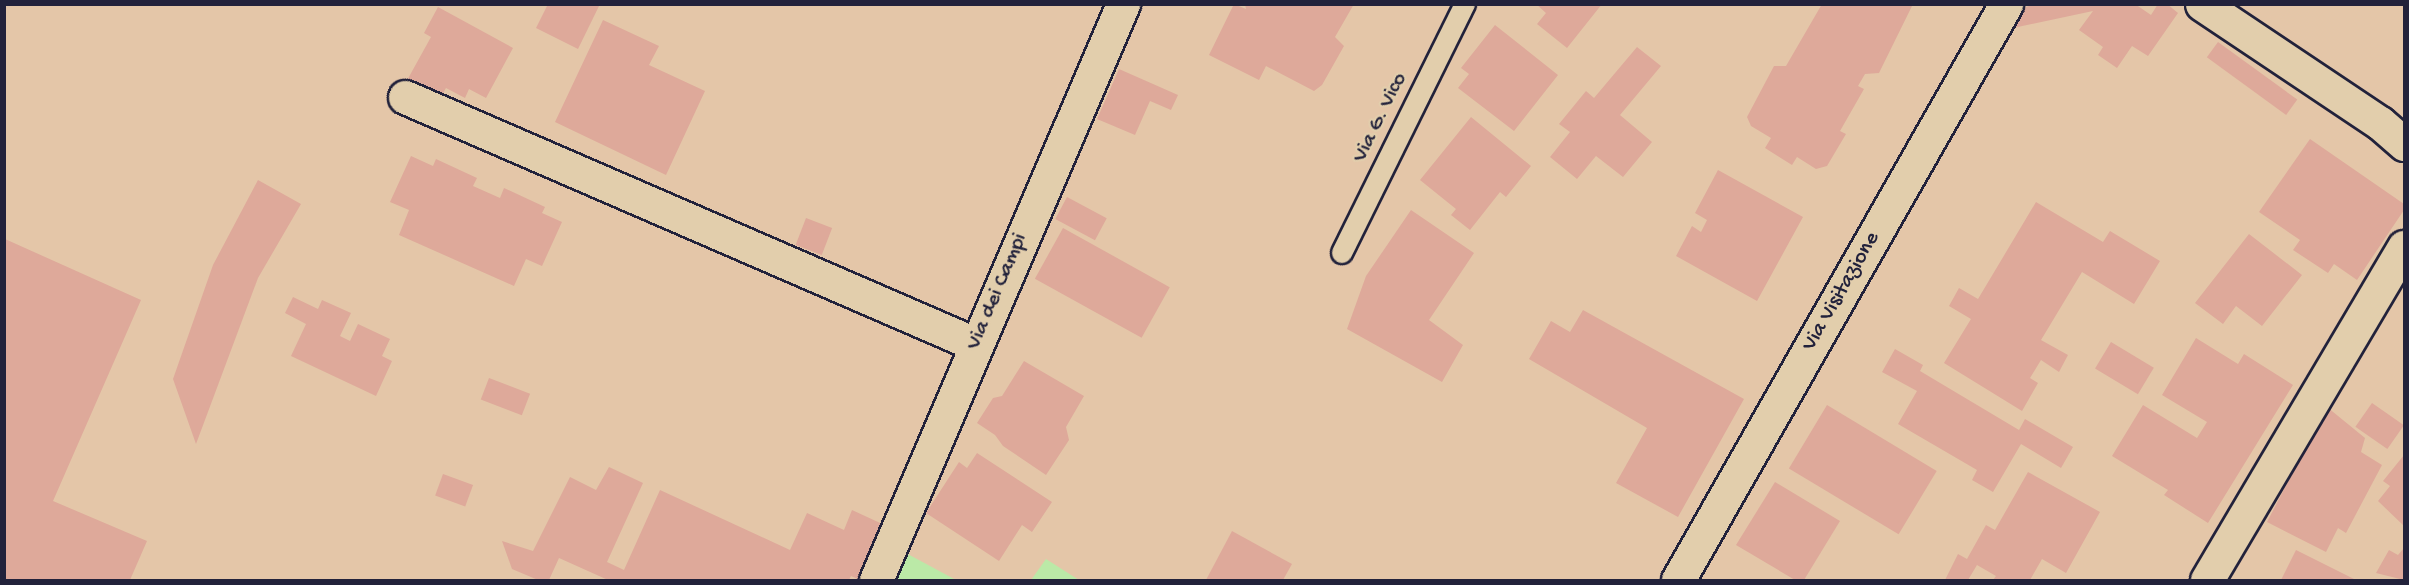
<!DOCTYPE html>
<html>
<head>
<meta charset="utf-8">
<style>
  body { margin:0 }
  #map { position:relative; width:2409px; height:585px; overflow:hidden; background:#e4c6a8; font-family:"Gochi Hand",sans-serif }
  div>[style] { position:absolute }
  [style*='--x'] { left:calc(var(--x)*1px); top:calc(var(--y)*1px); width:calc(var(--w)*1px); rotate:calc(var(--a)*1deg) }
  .green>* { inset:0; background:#bbe9a7 }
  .building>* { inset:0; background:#dea99a; transform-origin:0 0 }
  .roads { filter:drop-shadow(2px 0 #22223b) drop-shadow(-2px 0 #22223b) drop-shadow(0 2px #22223b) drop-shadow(0 -2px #22223b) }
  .service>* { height:20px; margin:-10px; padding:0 10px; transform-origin:10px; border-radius:10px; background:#e2ceac }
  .minor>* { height:33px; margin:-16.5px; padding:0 16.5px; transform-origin:16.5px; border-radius:16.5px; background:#e2ceac }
  .tertiary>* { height:33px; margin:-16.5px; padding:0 16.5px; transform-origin:16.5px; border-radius:16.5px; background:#e2ceac }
  .secondary>* { height:33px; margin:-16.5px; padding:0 16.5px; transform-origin:16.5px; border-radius:16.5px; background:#e2ceac }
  span { translate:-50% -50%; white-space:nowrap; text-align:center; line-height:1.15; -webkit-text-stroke:4.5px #e2ceac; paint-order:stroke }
  .street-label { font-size:22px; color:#22223b }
  .frame { position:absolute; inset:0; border:6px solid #22223b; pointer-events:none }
</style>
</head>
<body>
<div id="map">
  <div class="green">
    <i style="clip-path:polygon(904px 552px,956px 580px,890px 580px)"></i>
    <i style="clip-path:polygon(1046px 559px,1079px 580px,1031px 580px)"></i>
  </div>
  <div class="building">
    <i style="clip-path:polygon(548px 4px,600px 4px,578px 49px,536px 28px)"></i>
    <i style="clip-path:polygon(1234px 4px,1246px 9px,1245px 4px,1354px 4px,1335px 37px,1344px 46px,1322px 85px,1314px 91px,1266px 66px,1259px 80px,1209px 55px)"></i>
    <i style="clip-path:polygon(1536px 4px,1602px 4px,1567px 48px,1537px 24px,1546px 13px)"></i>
    <i style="clip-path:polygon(1822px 4px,1913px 4px,1879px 73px,1865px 74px,1858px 86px,1864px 89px,1840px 131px,1846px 134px,1827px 166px,1816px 169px,1797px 157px,1792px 165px,1765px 148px,1771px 138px,1751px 126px,1747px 117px,1774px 66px,1786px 66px)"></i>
    <i style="clip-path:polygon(2035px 4px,2135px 4px,2151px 15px,2158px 4px,2167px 4px,2178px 13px,2148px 56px,2132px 46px,2117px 68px,2098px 55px,2103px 47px,2079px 30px,2093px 11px,2013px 28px,2026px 7px)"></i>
    <i style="clip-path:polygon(438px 7px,513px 48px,486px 98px,469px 89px,465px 98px,446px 88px,438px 102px,405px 84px,431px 37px,424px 33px)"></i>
    <i style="clip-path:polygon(603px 20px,659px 46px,649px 65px,705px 91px,666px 175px,555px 122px)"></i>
    <i style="clip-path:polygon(1495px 25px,1558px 75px,1514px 131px,1458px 88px,1469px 74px,1461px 68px)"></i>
    <i style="left:2218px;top:42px;width:98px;height:19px;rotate:36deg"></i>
    <i style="clip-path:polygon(1637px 47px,1661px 66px,1620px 115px,1652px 142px,1623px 177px,1596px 156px,1577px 179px,1550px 157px,1570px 132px,1559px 124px,1586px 91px,1594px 98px)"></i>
    <i style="clip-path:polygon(1119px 69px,1178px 95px,1171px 110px,1150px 101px,1135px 135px,1097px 119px)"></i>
    <i style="clip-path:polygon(1471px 117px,1531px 166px,1506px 197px,1500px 192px,1470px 230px,1451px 215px,1456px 209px,1420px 180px)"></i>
    <i style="clip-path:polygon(2310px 139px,2404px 204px,2404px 210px,2357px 280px,2334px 264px,2328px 273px,2293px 250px,2300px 240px,2259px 212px)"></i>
    <i style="clip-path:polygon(411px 156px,433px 166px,436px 159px,477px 178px,473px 186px,500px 198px,504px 188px,545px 207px,542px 213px,562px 222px,542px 266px,526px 259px,514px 286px,399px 235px,409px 210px,390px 202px)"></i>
    <i style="clip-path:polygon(1718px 170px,1803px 217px,1757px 301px,1676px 256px,1692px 226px,1701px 232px,1707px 220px,1695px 213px)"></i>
    <i style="clip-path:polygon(258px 180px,301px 204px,258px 278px,196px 444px,173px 379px,213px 265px)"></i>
    <i style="left:1067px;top:197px;width:45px;height:25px;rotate:28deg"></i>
    <i style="clip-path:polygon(2036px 202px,2103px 242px,2110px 231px,2160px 261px,2134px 304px,2082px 272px,2041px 340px,2068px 355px,2059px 372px,2041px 360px,2030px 378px,2038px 383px,2022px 411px,1944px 363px,1971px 319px,1949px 306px,1959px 288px,1978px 299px)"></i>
    <i style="clip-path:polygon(1411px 210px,1474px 253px,1429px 320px,1463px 345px,1442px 382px,1347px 329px,1366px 276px)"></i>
    <i style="left:806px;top:218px;width:28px;height:29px;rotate:21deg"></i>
    <i style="left:1063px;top:228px;width:122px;height:58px;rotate:29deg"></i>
    <i style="clip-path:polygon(2249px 234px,2302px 275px,2262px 326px,2236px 306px,2223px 324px,2195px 303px)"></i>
    <i style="clip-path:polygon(5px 239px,141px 300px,53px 501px,147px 541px,130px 580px,5px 580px)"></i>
    <i style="clip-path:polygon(293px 297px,318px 309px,322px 300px,351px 313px,340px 336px,350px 341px,358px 324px,390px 339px,382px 356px,392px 361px,376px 396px,291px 356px,306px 324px,285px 313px)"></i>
    <i style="clip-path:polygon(1583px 310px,1744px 399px,1678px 517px,1616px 483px,1647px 428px,1529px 359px,1551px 321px,1570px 332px)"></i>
    <i style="clip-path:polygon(2196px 338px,2238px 364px,2244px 354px,2293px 385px,2208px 523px,2164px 495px,2168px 490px,2112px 456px,2143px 405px,2197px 438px,2207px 422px,2162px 395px)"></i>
    <i style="left:2111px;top:342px;width:50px;height:31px;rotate:31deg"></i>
    <i style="clip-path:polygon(1895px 349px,1923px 365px,1920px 371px,2019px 430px,2025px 419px,2073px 447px,2061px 468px,2021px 444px,1993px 492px,1972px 480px,1977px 470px,1898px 424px,1917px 391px,1882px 372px)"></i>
    <i style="clip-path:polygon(1024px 361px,1084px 396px,1066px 427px,1069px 440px,1046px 475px,1003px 446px,995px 435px,977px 423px,993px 398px,1002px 396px)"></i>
    <i style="left:489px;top:378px;width:44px;height:23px;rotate:21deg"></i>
    <i style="left:2372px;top:403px;width:39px;height:29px;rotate:35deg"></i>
    <i style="left:1827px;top:405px;width:128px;height:74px;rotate:31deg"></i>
    <i style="clip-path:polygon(2327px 407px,2365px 438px,2361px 452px,2382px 465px,2346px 533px,2338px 528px,2326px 552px,2267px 522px)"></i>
    <i style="clip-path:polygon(977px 453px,1052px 502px,1032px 532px,1022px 525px,999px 561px,926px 513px,959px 462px,967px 468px)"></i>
    <i style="clip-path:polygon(2404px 455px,2404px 526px,2378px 501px,2390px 486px,2383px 481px)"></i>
    <i style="clip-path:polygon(609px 467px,643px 483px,607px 562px,624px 570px,660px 490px,790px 550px,807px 513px,844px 530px,852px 510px,891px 528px,860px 580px,851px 576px,849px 580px,608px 580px,559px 558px,549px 580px,538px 580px,512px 569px,502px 541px,533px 551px,570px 477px,596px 490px)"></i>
    <i style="clip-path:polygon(2028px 472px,2100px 512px,2066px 573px,2042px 559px,2030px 580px,1993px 580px,1996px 576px,1977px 565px,1968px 580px,1945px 580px,1958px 554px,1967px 559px,1986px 525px,1995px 530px)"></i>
    <i style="left:443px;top:474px;width:32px;height:23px;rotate:20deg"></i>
    <i style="clip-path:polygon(1775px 482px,1840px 521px,1804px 580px,1795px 580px,1736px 545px)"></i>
    <i style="clip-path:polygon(1232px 531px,1292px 564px,1283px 580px,1206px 580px)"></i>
    <i style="clip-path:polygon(2404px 548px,2404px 580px,2376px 573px,2389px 550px,2398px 555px)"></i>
    <i style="clip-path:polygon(2296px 550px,2356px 580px,2281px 580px)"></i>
  </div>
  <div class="roads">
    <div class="service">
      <i style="--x:1342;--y:253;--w:278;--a:-63.7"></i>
    </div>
    <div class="minor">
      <i style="--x:405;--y:97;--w:621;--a:23.43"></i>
      <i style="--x:876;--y:580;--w:627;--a:-66.79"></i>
      <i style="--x:2207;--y:580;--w:387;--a:-59.4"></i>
    </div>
    <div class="tertiary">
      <i style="--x:1678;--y:580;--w:663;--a:-60.34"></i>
    </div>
    <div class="secondary">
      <i style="--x:2202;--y:4;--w:214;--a:33.8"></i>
      <i style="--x:2380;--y:123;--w:32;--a:41"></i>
    </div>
  </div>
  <div class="street-label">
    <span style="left:1381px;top:118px;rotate:-64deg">Via G. Vico</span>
    <span style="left:998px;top:292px;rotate:-67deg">Via dei Campi</span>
    <span style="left:1842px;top:292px;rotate:-60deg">Via Visitazione</span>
  </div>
  <div class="frame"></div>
</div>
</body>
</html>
